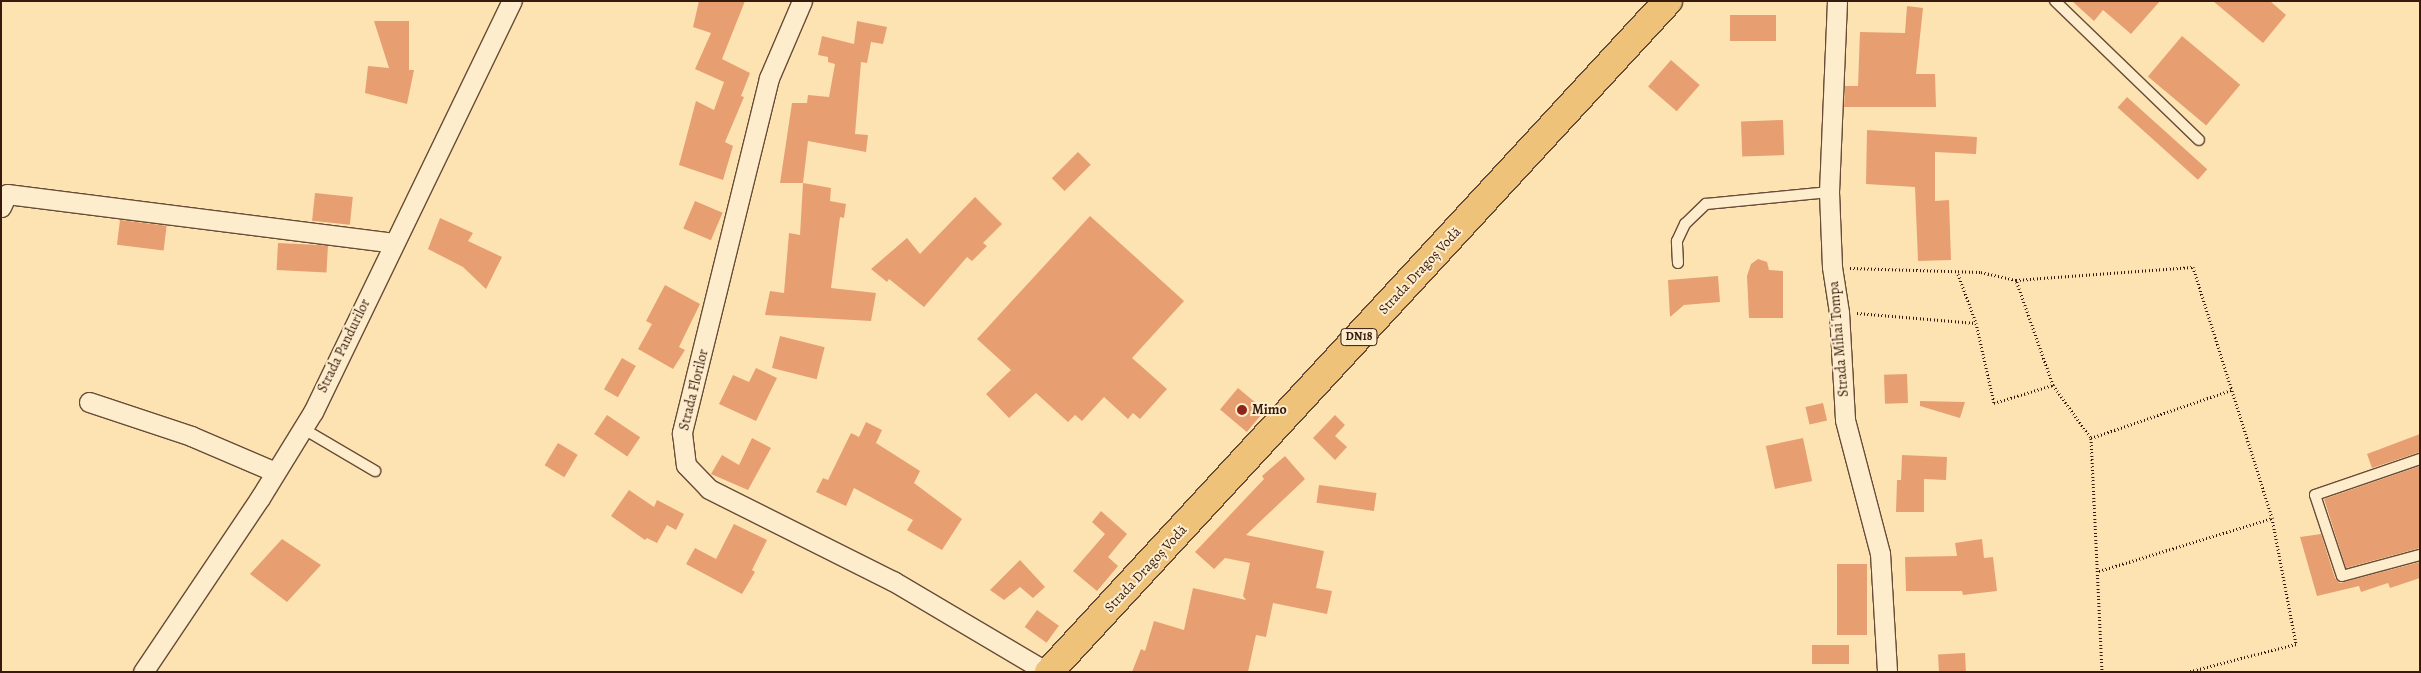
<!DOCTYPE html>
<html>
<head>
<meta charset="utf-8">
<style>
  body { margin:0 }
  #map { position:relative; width:2421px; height:673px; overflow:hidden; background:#fde3b2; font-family:Alegreya,serif }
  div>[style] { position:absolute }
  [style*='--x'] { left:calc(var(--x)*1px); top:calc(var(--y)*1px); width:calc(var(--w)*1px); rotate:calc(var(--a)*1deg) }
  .building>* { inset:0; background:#e79f71; transform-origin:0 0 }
  .path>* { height:3px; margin-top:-1.5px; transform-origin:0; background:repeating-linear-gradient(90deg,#361a0e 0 1px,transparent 0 3.5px) }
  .roads { filter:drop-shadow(1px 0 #684c37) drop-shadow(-1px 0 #684c37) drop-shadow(0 1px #684c37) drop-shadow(0 -1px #684c37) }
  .service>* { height:10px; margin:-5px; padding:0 5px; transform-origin:5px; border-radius:5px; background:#feedcd }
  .minor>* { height:19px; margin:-9.5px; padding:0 9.5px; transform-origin:9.5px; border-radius:9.5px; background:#feedcd }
  .primary>* { height:28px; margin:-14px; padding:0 14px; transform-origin:14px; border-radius:14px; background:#eec279 }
  .dots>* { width:14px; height:14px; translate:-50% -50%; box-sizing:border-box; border:2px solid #feedcd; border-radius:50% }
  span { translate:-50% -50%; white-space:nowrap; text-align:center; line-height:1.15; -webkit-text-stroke:4px #feedcd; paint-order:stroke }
  .shield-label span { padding:1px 4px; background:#feedcd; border:1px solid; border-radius:4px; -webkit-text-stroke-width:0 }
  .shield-label { font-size:12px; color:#361a0e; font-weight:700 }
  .street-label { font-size:14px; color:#361a0e }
  .poi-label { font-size:14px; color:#361a0e; font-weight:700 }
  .left { translate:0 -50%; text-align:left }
  .frame { position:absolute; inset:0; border:2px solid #361a0e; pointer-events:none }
</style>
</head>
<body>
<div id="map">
  <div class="building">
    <i style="clip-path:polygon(699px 1px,745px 1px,722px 59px,750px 73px,741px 96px,744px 97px,725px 142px,733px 146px,723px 180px,679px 165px,696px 101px,714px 110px,724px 82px,695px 69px,711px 33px,693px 27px)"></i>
    <i style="clip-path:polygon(2072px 1px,2160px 1px,2131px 34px,2103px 10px,2094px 21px)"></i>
    <i style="clip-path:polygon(2213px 1px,2270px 1px,2286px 15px,2263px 43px)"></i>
    <i style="clip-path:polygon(1907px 6px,1923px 8px,1916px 74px,1935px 74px,1936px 107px,1844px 107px,1845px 86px,1858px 86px,1860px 32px,1905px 33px)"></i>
    <i style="left:1730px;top:15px;width:46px;height:26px"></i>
    <i style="clip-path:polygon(374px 21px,409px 21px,409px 70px,414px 70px,407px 104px,365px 93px,368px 66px,389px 68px)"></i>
    <i style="clip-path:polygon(857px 21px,887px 27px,883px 44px,871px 42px,867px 63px,861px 62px,855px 134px,868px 135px,866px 152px,808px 141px,803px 183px,780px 183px,792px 103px,807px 103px,808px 95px,829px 97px,835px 64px,828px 62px,828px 57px,818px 55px,822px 36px,854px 44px)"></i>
    <i style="left:2182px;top:36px;width:76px;height:53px;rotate:40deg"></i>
    <i style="left:1671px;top:60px;width:38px;height:35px;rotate:41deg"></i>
    <i style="left:2127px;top:97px;width:108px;height:14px;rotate:42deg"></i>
    <i style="left:1783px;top:120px;width:35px;height:42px;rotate:88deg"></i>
    <i style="clip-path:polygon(1867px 130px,1977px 137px,1976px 154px,1935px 152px,1935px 201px,1949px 200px,1951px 260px,1918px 261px,1915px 187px,1866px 184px)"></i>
    <i style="left:1078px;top:152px;width:18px;height:37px;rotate:45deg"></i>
    <i style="clip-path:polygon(803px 183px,831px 188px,830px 201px,846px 204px,844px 218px,840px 217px,831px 288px,876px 293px,871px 321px,765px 315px,770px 291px,784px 293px,789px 233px,800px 235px)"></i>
    <i style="left:315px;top:193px;width:38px;height:28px;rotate:6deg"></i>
    <i style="clip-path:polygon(975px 197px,1002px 224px,983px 243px,987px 246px,972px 261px,967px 257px,924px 307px,889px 279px,887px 282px,871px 269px,907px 238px,920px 254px)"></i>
    <i style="left:695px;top:201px;width:30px;height:30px;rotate:23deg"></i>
    <i style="clip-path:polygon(1090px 216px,1184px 301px,1132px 358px,1167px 389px,1140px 419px,1133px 413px,1128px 419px,1104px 397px,1082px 421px,1075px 415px,1068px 422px,1036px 393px,1009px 418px,986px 394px,1011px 370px,977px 339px)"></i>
    <i style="clip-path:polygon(440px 218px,473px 233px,468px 241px,502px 257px,486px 289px,463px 267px,428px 249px)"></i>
    <i style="left:120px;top:220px;width:47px;height:25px;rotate:7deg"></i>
    <i style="left:278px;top:243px;width:50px;height:27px;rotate:3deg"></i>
    <i style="clip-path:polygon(1758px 259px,1767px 262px,1769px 270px,1783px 271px,1783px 318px,1749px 318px,1747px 276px,1751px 264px)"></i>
    <i style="clip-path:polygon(1718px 276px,1720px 302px,1684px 305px,1670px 317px,1668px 280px)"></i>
    <i style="clip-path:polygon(665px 285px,700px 304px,679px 347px,685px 350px,673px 369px,638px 349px,652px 324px,646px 321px)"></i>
    <i style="left:780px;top:336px;width:46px;height:33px;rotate:14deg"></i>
    <i style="left:622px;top:358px;width:16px;height:36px;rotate:30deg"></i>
    <i style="clip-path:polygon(756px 368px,777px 378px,756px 421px,719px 404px,733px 375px,749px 382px)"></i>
    <i style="left:1907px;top:374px;width:29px;height:23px;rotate:88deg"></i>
    <i style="left:1238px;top:388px;width:35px;height:28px;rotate:40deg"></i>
    <i style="clip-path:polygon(1920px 401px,1965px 402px,1960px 418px,1920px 406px)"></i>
    <i style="left:1823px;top:403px;width:18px;height:18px;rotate:77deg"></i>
    <i style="left:607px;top:415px;width:40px;height:23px;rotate:34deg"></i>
    <i style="clip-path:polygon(1335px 415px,1345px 425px,1335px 436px,1347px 447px,1335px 460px,1313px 438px)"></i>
    <i style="clip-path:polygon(866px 422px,882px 430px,876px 443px,920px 471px,914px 483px,962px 519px,942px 550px,907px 530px,913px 520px,854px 488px,846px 506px,816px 492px,823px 478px,828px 480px,851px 433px,859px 437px)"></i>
    <i style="clip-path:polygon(2420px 434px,2420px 452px,2372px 468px,2367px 454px)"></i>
    <i style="clip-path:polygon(752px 438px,771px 448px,748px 490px,711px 474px,722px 455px,739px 465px)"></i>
    <i style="left:1803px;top:438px;width:44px;height:38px;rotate:78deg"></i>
    <i style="left:558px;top:443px;width:23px;height:26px;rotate:31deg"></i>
    <i style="clip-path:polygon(1902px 455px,1947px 457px,1946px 480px,1924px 479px,1924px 512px,1896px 512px,1897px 480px,1901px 480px)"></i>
    <i style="clip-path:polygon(1285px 456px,1305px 479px,1246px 535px,1324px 551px,1316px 588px,1332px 591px,1327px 614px,1273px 603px,1266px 637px,1256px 635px,1248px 672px,1132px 672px,1141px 649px,1145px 651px,1154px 621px,1184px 630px,1193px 588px,1246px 600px,1243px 596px,1250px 563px,1225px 558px,1214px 569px,1195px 552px,1264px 479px,1262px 476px)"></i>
    <i style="clip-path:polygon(2420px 466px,2420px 548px,2346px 568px,2324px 499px)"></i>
    <i style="left:1319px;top:485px;width:58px;height:18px;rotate:8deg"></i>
    <i style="clip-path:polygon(629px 490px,654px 507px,657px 500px,684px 514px,676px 530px,667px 525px,657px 543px,647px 538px,645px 540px,611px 516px)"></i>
    <i style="clip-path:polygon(1101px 511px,1127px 534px,1108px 557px,1118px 566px,1097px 591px,1073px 571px,1105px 534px,1092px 522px)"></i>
    <i style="clip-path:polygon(734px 524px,767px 540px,752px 570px,755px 572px,742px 594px,686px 564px,695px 548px,716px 559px)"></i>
    <i style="clip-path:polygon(2321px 534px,2335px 578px,2340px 583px,2420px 562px,2420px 578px,2390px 588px,2388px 583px,2361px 592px,2359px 586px,2317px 596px,2300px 537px)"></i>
    <i style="clip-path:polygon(282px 539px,321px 565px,287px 602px,250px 574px)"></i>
    <i style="clip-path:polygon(1982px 539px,1984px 558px,1993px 557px,1997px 591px,1963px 595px,1962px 591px,1906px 591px,1905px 557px,1957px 556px,1955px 543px)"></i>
    <i style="clip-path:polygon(1020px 560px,1045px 587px,1033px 598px,1020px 587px,1004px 600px,990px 590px)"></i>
    <i style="left:1837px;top:564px;width:30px;height:71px"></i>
    <i style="left:1037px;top:610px;width:27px;height:21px;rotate:36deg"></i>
    <i style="left:1812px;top:645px;width:37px;height:19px"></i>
    <i style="left:1965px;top:653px;width:19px;height:27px;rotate:87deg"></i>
  </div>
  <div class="path">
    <i style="--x:1850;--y:268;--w:131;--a:1.7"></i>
    <i style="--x:1981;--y:272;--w:36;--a:13"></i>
    <i style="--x:2016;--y:280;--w:177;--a:-4.2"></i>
    <i style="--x:2193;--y:267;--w:263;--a:72.5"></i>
    <i style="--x:2272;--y:518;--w:128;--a:79.2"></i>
    <i style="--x:2296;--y:644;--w:112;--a:165.5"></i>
    <i style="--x:1958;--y:274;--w:52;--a:69.8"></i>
    <i style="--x:1976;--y:323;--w:82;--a:77.3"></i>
    <i style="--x:1994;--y:403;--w:62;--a:-17"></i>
    <i style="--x:2053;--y:385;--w:111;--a:-109.4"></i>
    <i style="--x:1857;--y:313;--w:119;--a:4.8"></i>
    <i style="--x:2053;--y:385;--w:65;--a:54.4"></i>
    <i style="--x:2091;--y:438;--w:148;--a:-18.9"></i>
    <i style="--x:2091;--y:438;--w:234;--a:87.3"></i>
    <i style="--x:2099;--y:571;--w:181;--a:-17"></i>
  </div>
  <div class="roads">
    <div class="service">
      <i style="--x:2055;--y:1;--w:200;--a:44"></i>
      <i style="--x:1678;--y:263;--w:22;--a:-93"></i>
      <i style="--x:1677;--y:241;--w:19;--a:-65"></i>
      <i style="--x:1685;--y:224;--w:29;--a:-44"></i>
      <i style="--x:1706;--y:204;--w:124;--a:-5.6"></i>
      <i style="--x:302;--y:428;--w:85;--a:30.5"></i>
      <i style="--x:2420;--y:459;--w:111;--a:161.1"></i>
      <i style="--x:2315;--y:495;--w:85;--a:71.6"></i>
      <i style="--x:2342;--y:576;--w:81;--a:-15.1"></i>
    </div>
    <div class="minor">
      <i style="--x:802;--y:1;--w:84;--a:113.2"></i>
      <i style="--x:769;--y:78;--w:366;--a:103.8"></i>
      <i style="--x:682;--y:433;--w:32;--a:83"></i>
      <i style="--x:686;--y:465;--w:33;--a:46"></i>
      <i style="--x:709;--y:489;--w:206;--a:26.6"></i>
      <i style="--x:893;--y:581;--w:179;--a:30.6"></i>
      <i style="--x:1837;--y:1;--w:191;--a:92.4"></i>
      <i style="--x:1829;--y:192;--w:75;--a:87.7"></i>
      <i style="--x:1832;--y:267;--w:46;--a:81.2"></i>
      <i style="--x:1839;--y:312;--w:108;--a:86.8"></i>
      <i style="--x:1845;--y:420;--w:138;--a:75.3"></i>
      <i style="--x:1880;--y:553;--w:119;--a:86.6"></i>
      <i style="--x:1;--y:207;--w:14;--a:-65"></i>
      <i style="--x:7;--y:194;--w:390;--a:7.2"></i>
      <i style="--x:89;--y:402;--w:108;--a:18.4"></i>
      <i style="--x:191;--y:436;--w:91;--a:23.2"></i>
      <i style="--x:143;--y:672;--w:210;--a:-56.1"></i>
      <i style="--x:260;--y:498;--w:101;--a:-58.4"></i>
      <i style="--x:313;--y:412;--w:457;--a:-64.2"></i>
    </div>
    <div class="primary">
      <i style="--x:1049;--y:672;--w:913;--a:-47.31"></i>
    </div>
  </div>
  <div class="dots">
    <i style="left:1242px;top:410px;background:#8f2418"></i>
  </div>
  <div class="shield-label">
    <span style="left:1359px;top:337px">DN18</span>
  </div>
  <div class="street-label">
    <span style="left:1420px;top:271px;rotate:-47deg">Strada Dragoș Vodă</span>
    <span style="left:1839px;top:339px;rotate:-95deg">Strada Mihai Tompa</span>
    <span style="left:344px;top:346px;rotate:-64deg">Strada Pandurilor</span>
    <span style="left:694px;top:390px;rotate:-76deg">Strada Florilor</span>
    <span style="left:1146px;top:569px;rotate:-47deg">Strada Dragoș Vodă</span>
  </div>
  <div class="poi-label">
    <span class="left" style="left:1252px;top:410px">Mimo</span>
  </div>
  <div class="frame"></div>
</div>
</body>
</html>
